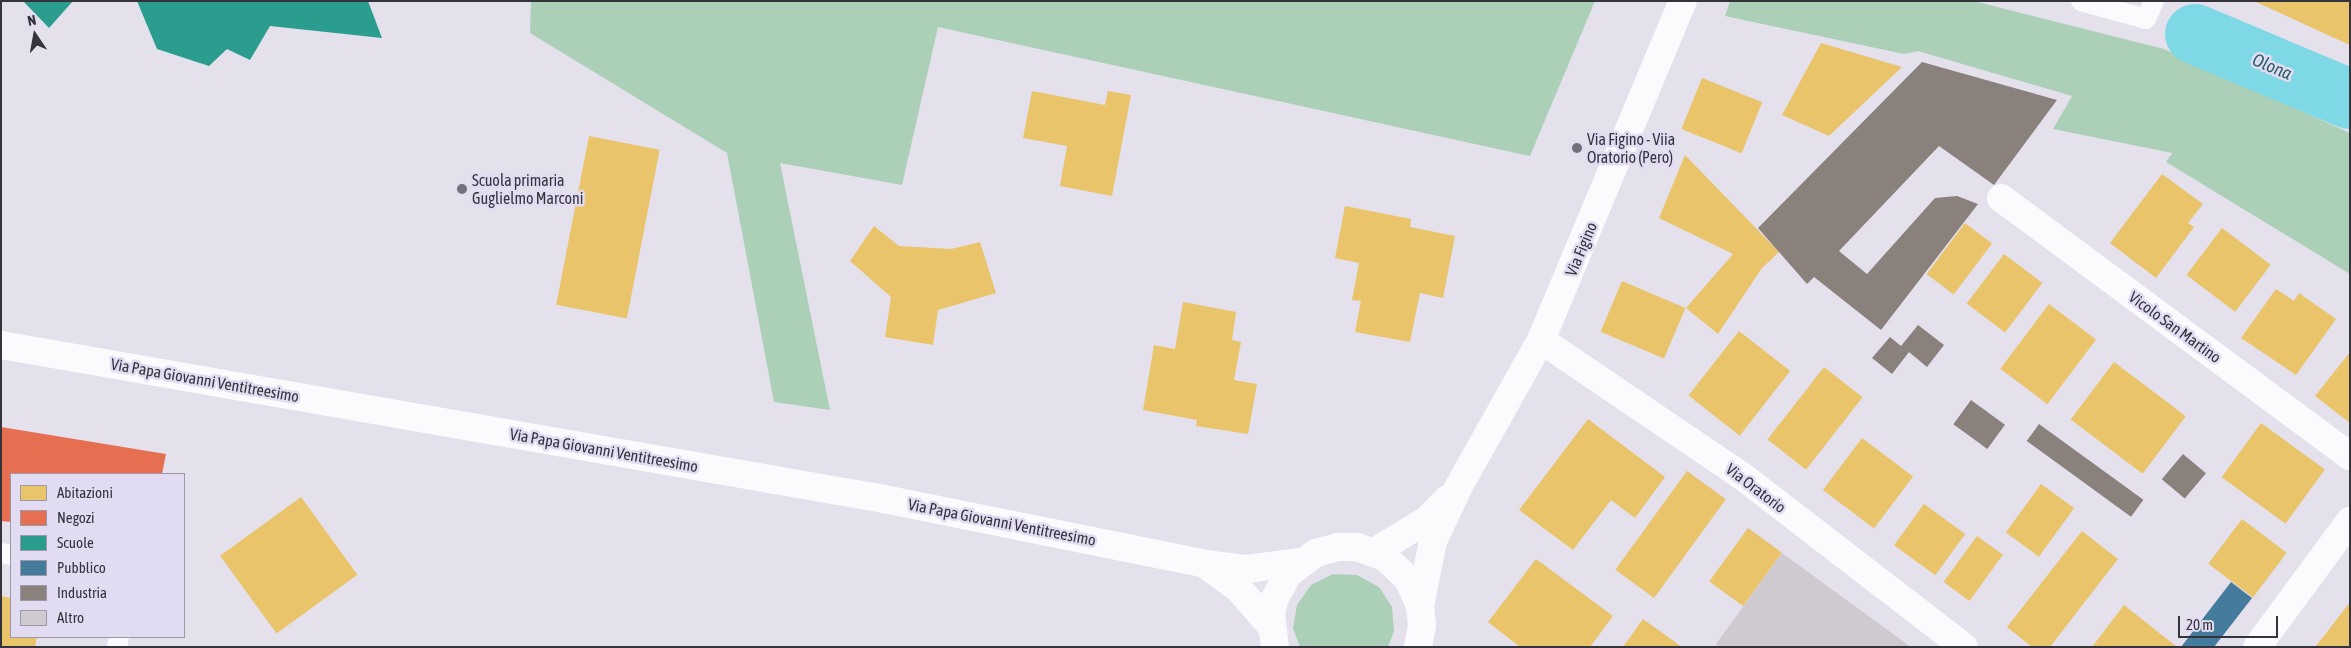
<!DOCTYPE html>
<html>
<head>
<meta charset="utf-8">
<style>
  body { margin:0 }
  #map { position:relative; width:2351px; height:648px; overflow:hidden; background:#e4e1ed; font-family:"Asap Condensed",sans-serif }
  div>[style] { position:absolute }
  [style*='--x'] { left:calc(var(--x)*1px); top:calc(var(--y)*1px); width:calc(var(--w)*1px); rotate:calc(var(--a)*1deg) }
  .green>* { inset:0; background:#acd0b7 }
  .homes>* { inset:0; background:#e9c46a; transform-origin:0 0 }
  .shops>* { inset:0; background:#e76f51 }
  .schools>* { inset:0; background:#2a9d8f }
  .public>* { inset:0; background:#457b9d }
  .industry>* { inset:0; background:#8a817c; transform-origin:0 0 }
  .river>* { height:60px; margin:-30px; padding:0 30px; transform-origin:30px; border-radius:30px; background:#7ed8e5 }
  .building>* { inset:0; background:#cfc9d0 }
  .lane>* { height:20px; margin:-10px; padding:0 10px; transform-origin:10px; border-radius:10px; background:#fbfafc }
  .street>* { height:28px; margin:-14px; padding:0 14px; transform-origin:14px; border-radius:14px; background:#fbfafc }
  .dots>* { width:14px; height:14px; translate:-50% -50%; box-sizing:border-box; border:2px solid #e2dcf2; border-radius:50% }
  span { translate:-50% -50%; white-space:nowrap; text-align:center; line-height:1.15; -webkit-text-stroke:5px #e2dcf2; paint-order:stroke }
  .poi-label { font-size:16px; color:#35333b }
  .left { translate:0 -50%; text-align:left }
  .street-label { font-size:16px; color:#35333b }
  .water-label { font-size:18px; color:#285e64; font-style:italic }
  .frame { position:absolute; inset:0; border:2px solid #35333b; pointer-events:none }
  .legend { position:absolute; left:10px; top:473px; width:175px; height:165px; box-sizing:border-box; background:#e2dcf2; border:1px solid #9d98a9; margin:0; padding:6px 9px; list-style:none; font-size:15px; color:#35333b }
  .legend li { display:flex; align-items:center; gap:10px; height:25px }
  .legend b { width:25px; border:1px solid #9d98a9 }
  .north { position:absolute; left:10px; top:10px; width:50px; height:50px; -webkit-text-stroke:4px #e2dcf2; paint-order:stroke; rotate:348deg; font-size:14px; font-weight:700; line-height:20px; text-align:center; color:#35333b }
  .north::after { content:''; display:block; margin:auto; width:18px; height:22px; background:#35333b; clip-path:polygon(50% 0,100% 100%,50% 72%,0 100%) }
  .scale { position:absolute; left:2178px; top:616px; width:100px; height:22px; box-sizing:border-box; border:2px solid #35333b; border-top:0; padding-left:6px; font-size:15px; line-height:18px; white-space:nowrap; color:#35333b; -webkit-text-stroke:4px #e2dcf2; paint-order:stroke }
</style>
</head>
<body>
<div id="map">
  <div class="green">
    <i style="clip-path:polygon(531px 1px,1595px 1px,1530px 156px,938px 27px,902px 185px,780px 163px,830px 410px,774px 402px,727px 153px,530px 33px)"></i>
    <i style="clip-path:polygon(1730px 1px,1974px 1px,2164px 49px,2350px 133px,2350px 274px,2166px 162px,2172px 153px,2053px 129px,2072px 96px,1918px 51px,1904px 54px,1725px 16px)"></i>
    <i style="clip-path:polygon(1333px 574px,1357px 575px,1379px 587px,1392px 607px,1394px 631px,1388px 647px,1300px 647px,1293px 628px,1297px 605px,1311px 585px)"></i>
  </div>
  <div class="homes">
    <i style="clip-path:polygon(2254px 1px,2350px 1px,2350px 45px,2332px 37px)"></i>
    <i style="clip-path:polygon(1821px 43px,1902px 67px,1829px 136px,1782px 115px)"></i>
    <i style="left:1702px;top:78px;width:65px;height:55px;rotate:22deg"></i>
    <i style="clip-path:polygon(1032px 91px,1105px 105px,1108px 91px,1131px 95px,1112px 196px,1060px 186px,1067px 146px,1023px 138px)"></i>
    <i style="left:589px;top:136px;width:72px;height:172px;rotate:11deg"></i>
    <i style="clip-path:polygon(1685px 155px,1779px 252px,1762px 268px,1718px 334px,1686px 308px,1733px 254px,1659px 218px)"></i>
    <i style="clip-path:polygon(2162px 174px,2203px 204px,2188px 223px,2194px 227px,2156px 278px,2110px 243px)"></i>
    <i style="clip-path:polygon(1345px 206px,1411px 219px,1410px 227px,1455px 236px,1443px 298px,1420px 293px,1410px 342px,1355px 332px,1361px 301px,1352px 300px,1359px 263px,1335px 258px)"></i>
    <i style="left:1965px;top:223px;width:34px;height:64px;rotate:37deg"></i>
    <i style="clip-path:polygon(874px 226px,899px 246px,951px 249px,980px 242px,996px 293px,938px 310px,933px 345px,885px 337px,891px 297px,850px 261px)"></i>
    <i style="left:2222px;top:228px;width:61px;height:59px;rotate:37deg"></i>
    <i style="left:2004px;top:254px;width:48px;height:62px;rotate:37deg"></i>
    <i style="left:1622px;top:281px;width:69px;height:55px;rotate:23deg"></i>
    <i style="clip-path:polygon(2276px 289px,2294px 301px,2299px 293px,2336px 319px,2296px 375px,2241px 338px)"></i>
    <i style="clip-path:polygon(1183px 302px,1236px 312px,1232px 340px,1241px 342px,1234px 380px,1257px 384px,1248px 434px,1196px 426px,1197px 420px,1143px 410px,1154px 345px,1175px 349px)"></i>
    <i style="left:2049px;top:304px;width:59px;height:81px;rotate:37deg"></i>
    <i style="left:1739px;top:331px;width:65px;height:82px;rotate:38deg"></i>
    <i style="clip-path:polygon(2350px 352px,2350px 423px,2315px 396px)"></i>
    <i style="left:2114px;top:362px;width:90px;height:72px;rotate:37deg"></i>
    <i style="left:1824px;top:367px;width:49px;height:92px;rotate:38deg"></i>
    <i style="clip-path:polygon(1588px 419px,1665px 477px,1635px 518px,1611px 500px,1573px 550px,1519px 510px)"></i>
    <i style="left:2261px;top:423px;width:79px;height:67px;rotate:36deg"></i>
    <i style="left:1862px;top:438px;width:64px;height:65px;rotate:37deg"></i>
    <i style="left:1687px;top:471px;width:48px;height:122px;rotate:36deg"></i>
    <i style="left:2041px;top:484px;width:41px;height:60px;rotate:36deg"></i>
    <i style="left:301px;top:497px;width:96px;height:100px;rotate:54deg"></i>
    <i style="left:1924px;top:504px;width:51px;height:51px;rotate:36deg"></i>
    <i style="left:2242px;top:519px;width:56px;height:56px;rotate:37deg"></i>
    <i style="left:1748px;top:528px;width:42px;height:66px;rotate:36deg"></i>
    <i style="clip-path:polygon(2082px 531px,2118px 559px,2050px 647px,2032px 647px,2007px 627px)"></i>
    <i style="left:1977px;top:536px;width:32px;height:57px;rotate:36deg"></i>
    <i style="clip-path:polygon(1536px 559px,1613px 616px,1590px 647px,1520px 647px,1488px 622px)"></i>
    <i style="clip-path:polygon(1px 596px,11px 598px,11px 637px,37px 637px,35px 647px,1px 647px)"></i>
    <i style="clip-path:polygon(2350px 602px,2350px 647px,2315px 647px,2327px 632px)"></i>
    <i style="clip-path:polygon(2124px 605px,2177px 647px,2092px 647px)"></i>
    <i style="clip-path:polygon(1643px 619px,1682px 647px,1623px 647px)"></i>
  </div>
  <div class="shops">
    <i style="clip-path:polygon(1px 427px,166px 454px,162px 474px,11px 474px,11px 522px,1px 521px)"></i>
  </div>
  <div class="schools">
    <i style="clip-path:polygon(23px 1px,73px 1px,49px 28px)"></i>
    <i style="clip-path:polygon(137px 1px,368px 1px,382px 38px,270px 26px,250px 60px,227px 49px,209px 66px,157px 49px)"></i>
  </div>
  <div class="public">
    <i style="clip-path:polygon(2231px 582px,2252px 598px,2214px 647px,2181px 647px)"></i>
  </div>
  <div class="industry">
    <i style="clip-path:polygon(1922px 62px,2057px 100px,1994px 185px,1939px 146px,1839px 251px,1867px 274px,1935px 198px,1957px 196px,1978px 204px,1881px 330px,1814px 277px,1807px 284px,1758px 228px)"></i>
    <i style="clip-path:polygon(1918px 325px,1944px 345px,1927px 367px,1909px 352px,1892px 374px,1872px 358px,1890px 337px,1901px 346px)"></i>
    <i style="left:1971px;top:400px;width:42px;height:30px;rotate:36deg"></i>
    <i style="left:2039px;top:424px;width:129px;height:21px;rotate:36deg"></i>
    <i style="left:2183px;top:454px;width:30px;height:33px;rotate:40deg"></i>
  </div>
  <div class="river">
    <i style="--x:2195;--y:34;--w:168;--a:22.8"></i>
  </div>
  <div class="building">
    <i style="clip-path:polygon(1782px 553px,1911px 647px,1720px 647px,1716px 644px)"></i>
  </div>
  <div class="lane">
    <i style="--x:2081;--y:1;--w:67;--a:15.5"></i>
    <i style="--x:2146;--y:19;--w:20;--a:-66"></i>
    <i style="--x:1;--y:553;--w:10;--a:11"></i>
    <i style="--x:117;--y:647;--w:10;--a:-79"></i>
  </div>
  <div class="street">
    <i style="--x:2001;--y:198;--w:434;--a:36.5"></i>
    <i style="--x:1541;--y:340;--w:243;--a:34.1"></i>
    <i style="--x:1742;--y:476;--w:280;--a:37.6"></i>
    <i style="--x:1;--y:345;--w:896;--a:9.89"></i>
    <i style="--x:884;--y:499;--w:328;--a:11.4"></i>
    <i style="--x:1205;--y:564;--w:41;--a:7"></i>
    <i style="--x:1246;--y:569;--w:55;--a:-7.3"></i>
    <i style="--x:1374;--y:552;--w:62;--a:-31.1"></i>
    <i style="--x:1427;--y:520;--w:28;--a:-46"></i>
    <i style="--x:1206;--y:565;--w:41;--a:36"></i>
    <i style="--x:1239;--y:589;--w:49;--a:49.1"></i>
    <i style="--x:1420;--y:606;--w:66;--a:-78.7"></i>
    <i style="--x:1433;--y:541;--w:61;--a:-64.7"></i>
    <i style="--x:1459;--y:486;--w:167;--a:-60.7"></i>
    <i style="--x:1541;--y:340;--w:368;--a:-67.3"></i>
    <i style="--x:1275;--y:647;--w:32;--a:-97"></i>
    <i style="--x:1271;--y:615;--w:15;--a:-79"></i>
    <i style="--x:1274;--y:600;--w:30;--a:-62"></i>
    <i style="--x:1288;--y:574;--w:35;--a:-37"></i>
    <i style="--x:1316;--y:553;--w:23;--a:-15"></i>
    <i style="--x:1338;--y:547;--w:19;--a:0"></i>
    <i style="--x:1357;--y:547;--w:30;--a:20"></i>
    <i style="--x:1385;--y:557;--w:32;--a:44"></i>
    <i style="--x:1408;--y:579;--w:30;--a:66"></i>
    <i style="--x:1420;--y:606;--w:20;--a:84"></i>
    <i style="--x:1422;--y:626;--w:21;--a:101"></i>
    <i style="--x:2257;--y:647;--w:157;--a:-53.6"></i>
  </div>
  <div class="dots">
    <i style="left:1577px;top:148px;background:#727079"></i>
    <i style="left:462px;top:189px;background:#727079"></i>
  </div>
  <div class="poi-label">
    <span class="left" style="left:1587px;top:148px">Via Figino - Viia<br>Oratorio (Pero)</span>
    <span class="left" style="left:472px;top:189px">Scuola primaria<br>Guglielmo Marconi</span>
  </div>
  <div class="street-label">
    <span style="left:1581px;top:249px;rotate:-67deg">Via Figino</span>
    <span style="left:2175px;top:327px;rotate:36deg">Vicolo San Martino</span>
    <span style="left:205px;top:380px;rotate:10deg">Via Papa Giovanni Ventitreesimo</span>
    <span style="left:604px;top:450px;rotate:10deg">Via Papa Giovanni Ventitreesimo</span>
    <span style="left:1756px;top:488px;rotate:37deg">Via Oratorio</span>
    <span style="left:1002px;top:522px;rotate:11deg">Via Papa Giovanni Ventitreesimo</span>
  </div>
  <div class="water-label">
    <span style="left:2272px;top:67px;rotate:23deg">Olona</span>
  </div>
  <div class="frame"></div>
  <ul class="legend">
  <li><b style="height:14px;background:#e9c46a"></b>Abitazioni</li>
  <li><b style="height:14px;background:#e76f51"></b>Negozi</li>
  <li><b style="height:14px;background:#2a9d8f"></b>Scuole</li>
  <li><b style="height:14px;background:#457b9d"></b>Pubblico</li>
  <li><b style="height:14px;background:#8a817c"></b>Industria</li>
  <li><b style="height:14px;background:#cfc9d0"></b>Altro</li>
  </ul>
  <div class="north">N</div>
  <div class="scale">20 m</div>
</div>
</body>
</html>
